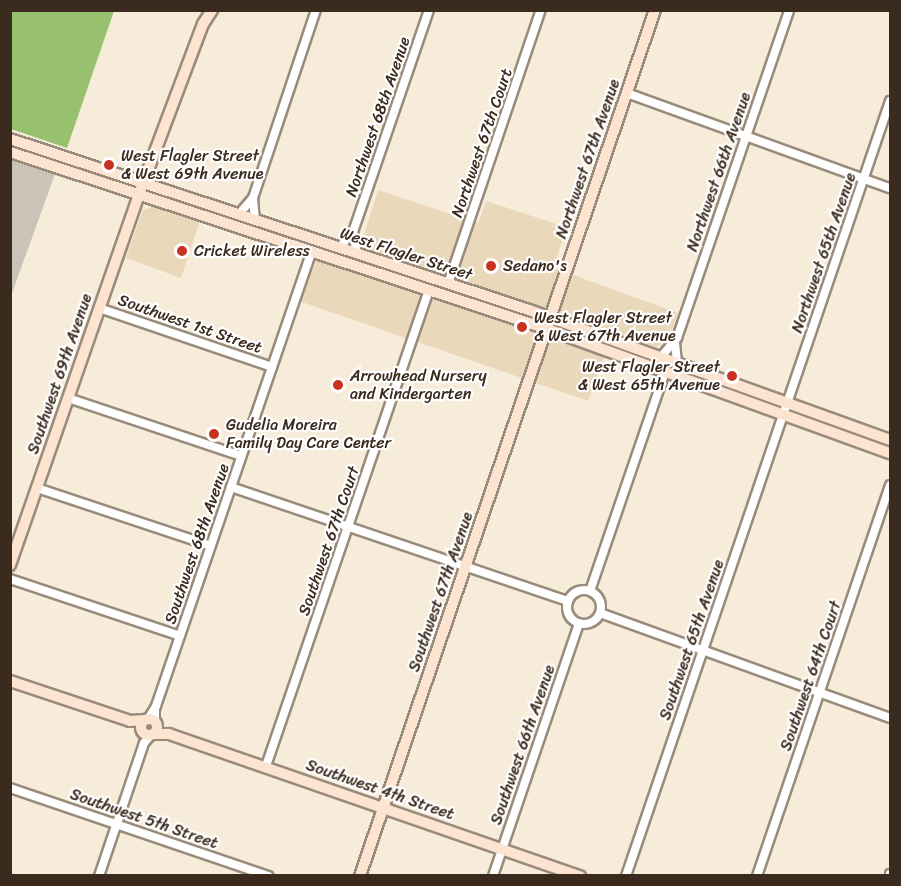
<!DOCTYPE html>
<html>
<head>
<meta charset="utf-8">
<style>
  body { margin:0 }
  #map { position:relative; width:901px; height:886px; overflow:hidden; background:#f7ecda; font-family:Sriracha,sans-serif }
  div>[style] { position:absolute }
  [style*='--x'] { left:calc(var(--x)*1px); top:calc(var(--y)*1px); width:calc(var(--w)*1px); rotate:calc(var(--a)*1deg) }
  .built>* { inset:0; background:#ead8ba }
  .industrial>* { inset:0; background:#cac3b8 }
  .green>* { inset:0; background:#97c16e }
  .roads { filter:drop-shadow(2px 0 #998b7c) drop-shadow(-2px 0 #998b7c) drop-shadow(0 2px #998b7c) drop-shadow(0 -2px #998b7c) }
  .street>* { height:8px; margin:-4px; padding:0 4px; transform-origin:4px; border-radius:4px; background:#fff }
  .street>.ring { margin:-4px; padding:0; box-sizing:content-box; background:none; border:8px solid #fff; border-radius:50% }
  .secondary>* { height:10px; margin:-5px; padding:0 5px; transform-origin:5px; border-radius:5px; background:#fde4d0 }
  .secondary>.ring { margin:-5px; padding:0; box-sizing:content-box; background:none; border:10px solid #fde4d0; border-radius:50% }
  .dots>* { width:16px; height:16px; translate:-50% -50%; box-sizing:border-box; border:3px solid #fff; border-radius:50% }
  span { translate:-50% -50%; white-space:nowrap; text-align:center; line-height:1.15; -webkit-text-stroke:4.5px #fff; paint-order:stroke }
  .street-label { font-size:16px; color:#3b2a1e }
  .poi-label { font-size:16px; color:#3b2a1e }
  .left { translate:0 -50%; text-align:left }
  .right { translate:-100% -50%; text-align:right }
  .frame { position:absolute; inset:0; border:12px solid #3b2a1e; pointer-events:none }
</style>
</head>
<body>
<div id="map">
  <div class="built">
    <i style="clip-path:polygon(378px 190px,478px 223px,486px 201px,566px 227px,554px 268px,678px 313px,668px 342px,656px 347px,613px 333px,588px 401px,299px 301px,317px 260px,353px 269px)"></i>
    <i style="clip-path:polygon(157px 205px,200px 221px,181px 278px,126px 258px,143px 210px)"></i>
  </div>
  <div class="industrial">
    <i style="clip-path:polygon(11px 159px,55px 174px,11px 296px,10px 159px)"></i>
  </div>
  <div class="green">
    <i style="clip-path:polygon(11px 10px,114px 11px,67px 148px,11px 129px)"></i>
  </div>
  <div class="roads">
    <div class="street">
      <i style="--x:627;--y:93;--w:280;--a:19.9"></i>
      <i style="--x:253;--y:198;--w:22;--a:85"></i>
      <i style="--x:239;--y:214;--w:21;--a:-49"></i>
      <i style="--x:253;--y:198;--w:198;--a:-71.5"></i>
      <i style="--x:353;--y:232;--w:22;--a:80"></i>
      <i style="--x:339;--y:248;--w:21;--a:-49"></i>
      <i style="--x:353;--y:232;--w:235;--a:-71.1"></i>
      <i style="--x:448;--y:284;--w:289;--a:-71.3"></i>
      <i style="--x:99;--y:308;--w:183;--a:18.8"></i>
      <i style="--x:675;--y:343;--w:20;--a:84"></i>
      <i style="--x:661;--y:357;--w:25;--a:-50"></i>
      <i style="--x:677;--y:338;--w:347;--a:-71.1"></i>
      <i style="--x:68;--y:398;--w:182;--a:18.5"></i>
      <i style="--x:231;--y:487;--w:356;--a:18.7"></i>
      <i style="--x:37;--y:488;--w:183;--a:18.4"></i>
      <i style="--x:10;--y:579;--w:179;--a:18.5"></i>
      <i class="ring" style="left:567px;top:590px;width:26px;height:26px"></i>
      <i style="--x:590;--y:591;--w:231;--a:-71.1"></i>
      <i style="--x:600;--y:613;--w:308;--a:19.9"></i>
      <i style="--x:155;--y:710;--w:12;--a:90"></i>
      <i style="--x:148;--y:719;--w:15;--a:-58"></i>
      <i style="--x:156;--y:706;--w:481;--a:-71.1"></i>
      <i style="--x:266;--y:766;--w:503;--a:-71.1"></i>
      <i style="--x:10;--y:788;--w:273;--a:18.8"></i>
      <i style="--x:99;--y:876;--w:140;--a:-71.3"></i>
      <i style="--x:144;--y:743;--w:11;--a:-49"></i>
      <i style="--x:493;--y:876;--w:267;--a:-71.2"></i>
      <i style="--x:626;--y:876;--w:819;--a:-71.19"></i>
      <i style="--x:757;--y:876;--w:413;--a:-71.2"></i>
      <i style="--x:890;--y:876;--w:2;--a:-90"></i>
    </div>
    <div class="secondary">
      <i style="--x:10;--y:139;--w:546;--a:18.24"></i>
      <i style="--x:529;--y:310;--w:384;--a:19.8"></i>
      <i style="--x:10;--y:152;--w:565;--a:18.24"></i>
      <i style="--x:547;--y:329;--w:365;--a:19.9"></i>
      <i style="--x:10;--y:565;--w:393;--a:-70.8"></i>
      <i style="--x:139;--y:194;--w:182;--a:-69.4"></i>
      <i style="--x:203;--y:24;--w:17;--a:-57"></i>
      <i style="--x:10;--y:681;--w:126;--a:18.4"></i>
      <i style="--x:130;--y:721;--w:15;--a:-4"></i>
      <i class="ring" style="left:141px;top:719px;width:6px;height:6px"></i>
      <i style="--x:153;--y:734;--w:16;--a:0"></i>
      <i style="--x:169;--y:734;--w:435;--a:19.1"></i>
      <i style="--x:360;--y:876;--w:915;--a:-71.19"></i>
    </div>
  </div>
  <div class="dots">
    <i style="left:109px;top:165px;background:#c8321e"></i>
    <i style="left:182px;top:251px;background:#c8321e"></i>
    <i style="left:491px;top:266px;background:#c8321e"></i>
    <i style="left:522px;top:327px;background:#c8321e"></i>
    <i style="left:732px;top:376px;background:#c8321e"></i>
    <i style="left:338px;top:385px;background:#c8321e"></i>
    <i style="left:214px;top:434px;background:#c8321e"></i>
  </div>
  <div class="street-label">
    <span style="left:378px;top:117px;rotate:-71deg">Northwest 68th Avenue</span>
    <span style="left:482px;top:143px;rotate:-71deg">Northwest 67th Court</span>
    <span style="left:588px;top:159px;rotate:-71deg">Northwest 67th Avenue</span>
    <span style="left:719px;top:172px;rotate:-71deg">Northwest 66th Avenue</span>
    <span style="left:824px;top:253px;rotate:-71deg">Northwest 65th Avenue</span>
    <span style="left:406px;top:254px;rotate:18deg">West Flagler Street</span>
    <span style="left:190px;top:324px;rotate:19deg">Southwest 1st Street</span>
    <span style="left:60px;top:374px;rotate:-71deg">Southwest 69th Avenue</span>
    <span style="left:329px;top:541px;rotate:-71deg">Southwest 67th Court</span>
    <span style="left:197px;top:544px;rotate:-71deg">Southwest 68th Avenue</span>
    <span style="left:441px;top:592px;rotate:-71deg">Southwest 67th Avenue</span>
    <span style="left:692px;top:640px;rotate:-71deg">Southwest 65th Avenue</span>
    <span style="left:811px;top:676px;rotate:-71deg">Southwest 64th Court</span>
    <span style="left:523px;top:745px;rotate:-71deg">Southwest 66th Avenue</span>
    <span style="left:380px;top:790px;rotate:19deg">Southwest 4th Street</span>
    <span style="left:144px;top:819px;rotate:19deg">Southwest 5th Street</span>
  </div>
  <div class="poi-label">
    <span class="left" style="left:121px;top:165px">West Flagler Street<br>&amp; West 69th Avenue</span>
    <span class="left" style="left:194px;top:251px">Cricket Wireless</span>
    <span class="left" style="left:503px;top:266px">Sedano's</span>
    <span class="left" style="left:534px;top:327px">West Flagler Street<br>&amp; West 67th Avenue</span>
    <span class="right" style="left:720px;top:376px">West Flagler Street<br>&amp; West 65th Avenue</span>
    <span class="left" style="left:350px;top:385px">Arrowhead Nursery<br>and Kindergarten</span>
    <span class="left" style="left:226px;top:434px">Gudelia Moreira<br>Family Day Care Center</span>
  </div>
  <div class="frame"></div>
</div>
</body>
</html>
